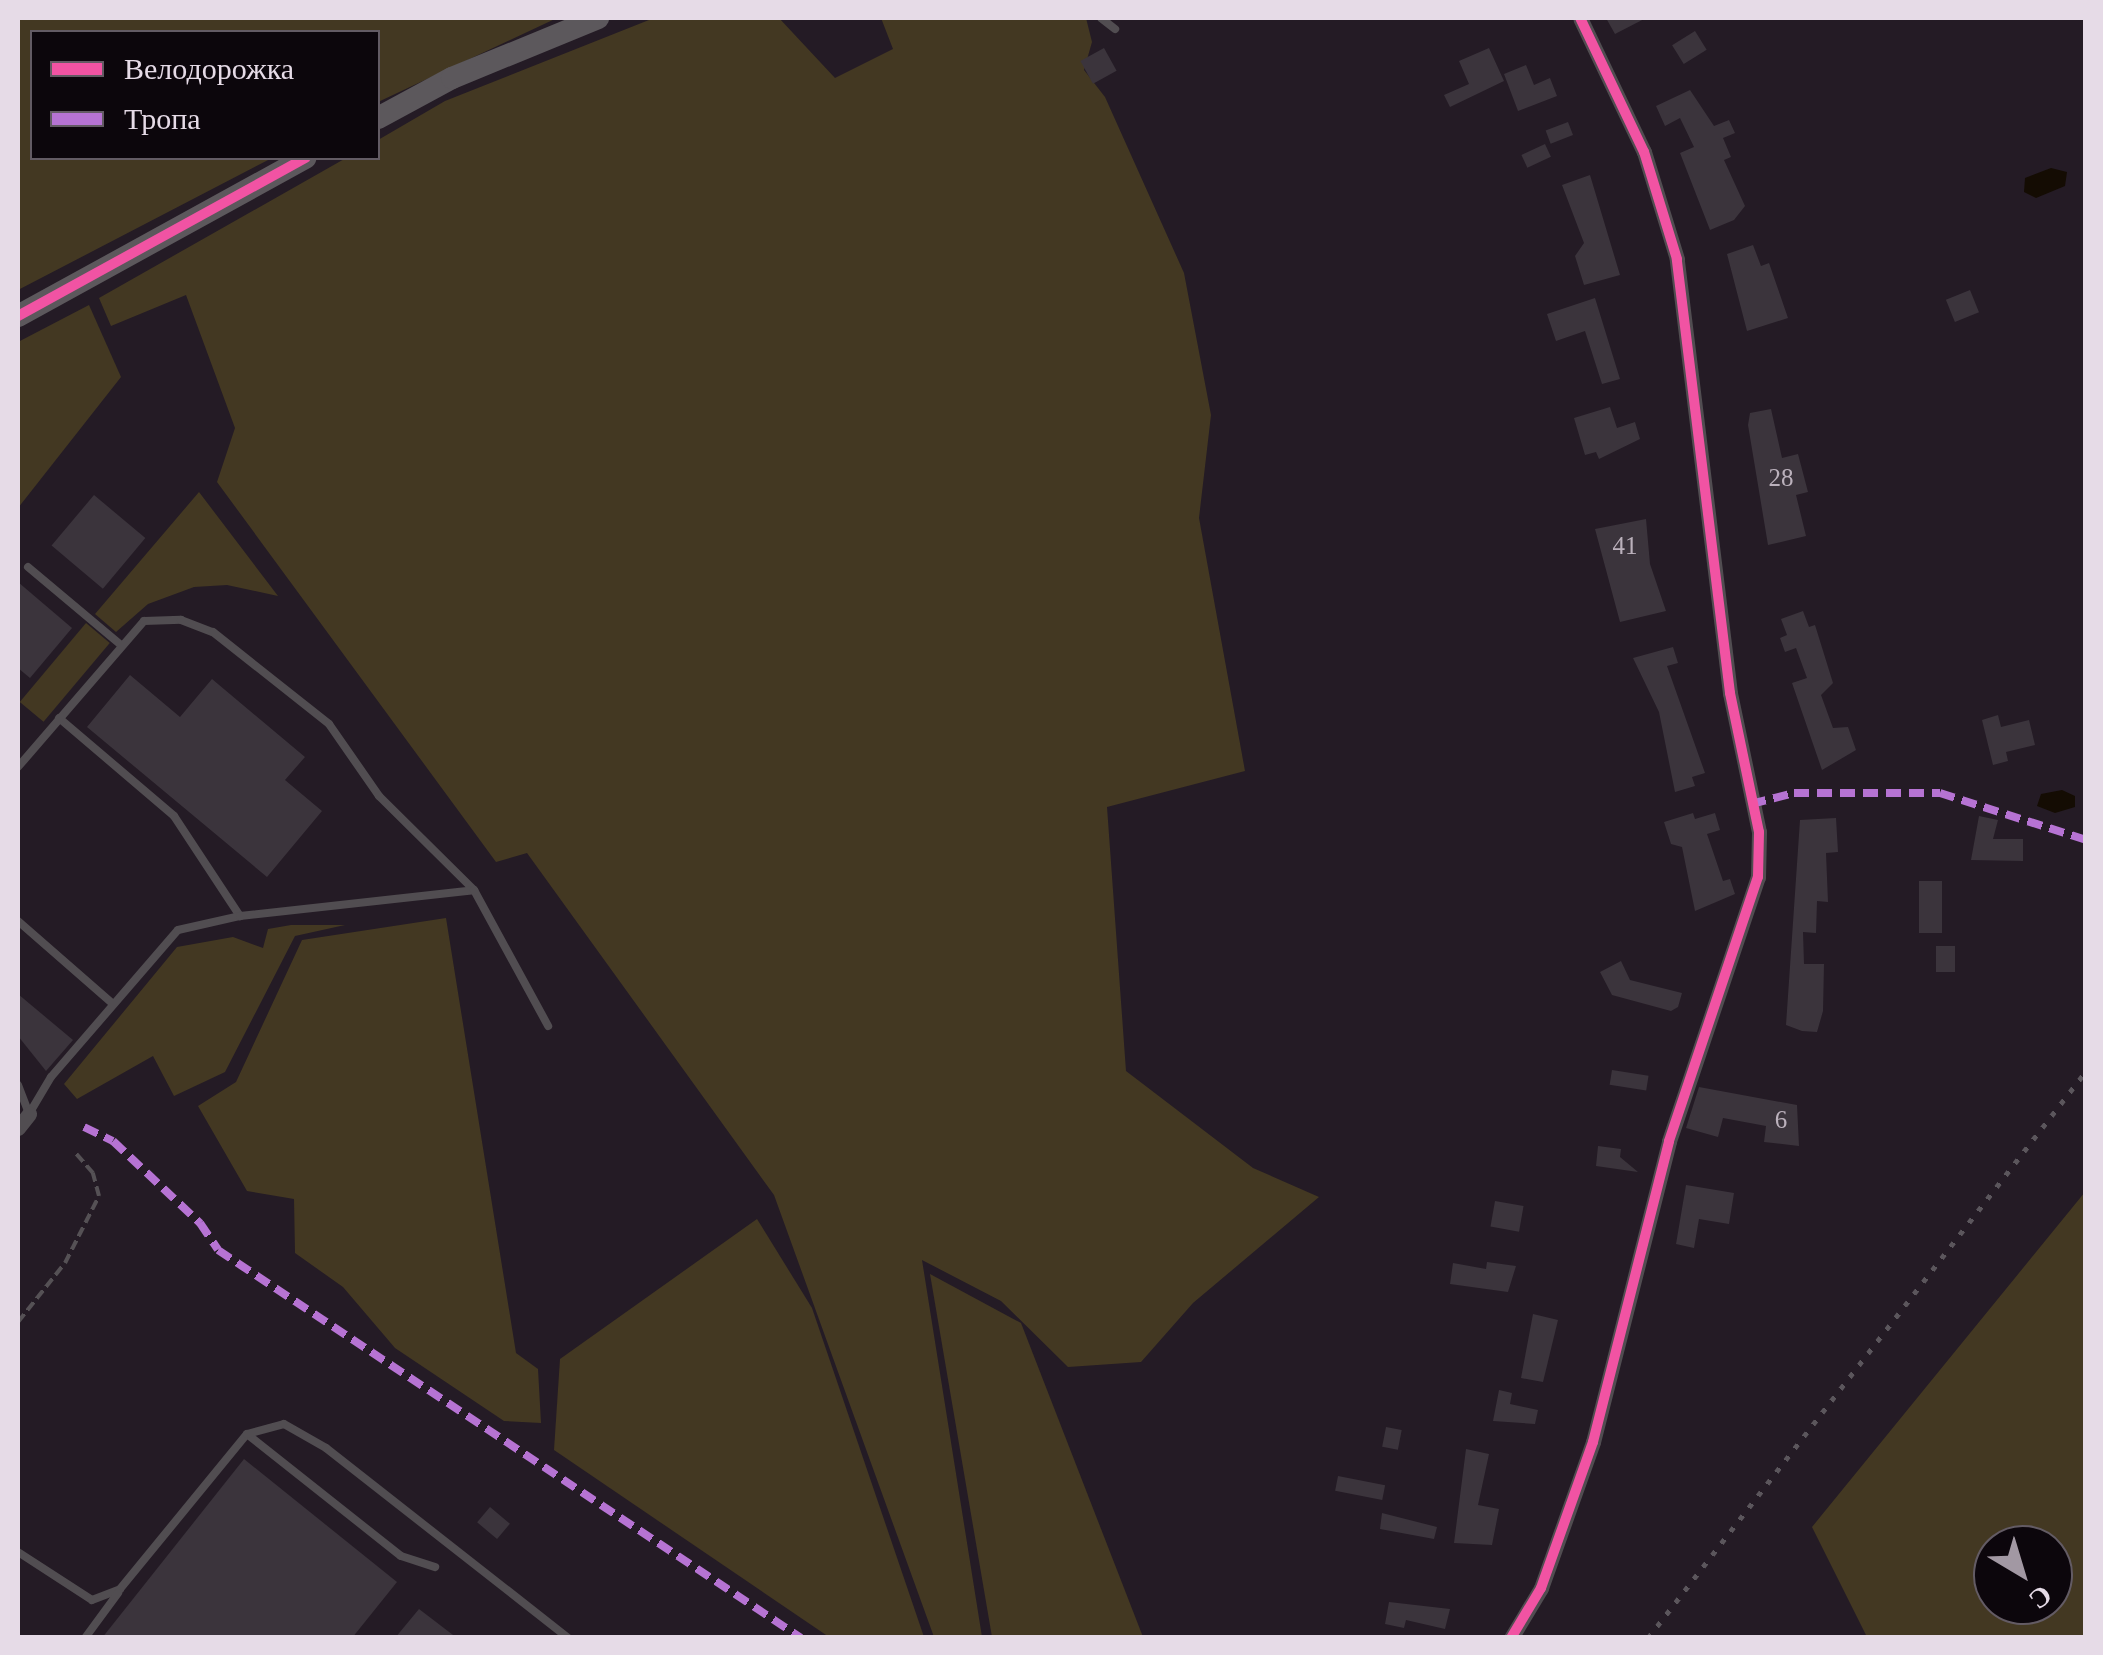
<!DOCTYPE html>
<html>
<head>
<meta charset="utf-8">
<style>
  body { margin:0 }
  #map { position:relative; width:2103px; height:1655px; overflow:hidden; background:#241b25; font-family:"Times New Roman",serif }
  div>[style] { position:absolute }
  [style*='--x'] { left:calc(var(--x)*1px); top:calc(var(--y)*1px); width:calc(var(--w)*1px); rotate:calc(var(--a)*1deg) }
  .green>* { inset:0; background:#433822; transform-origin:0 0 }
  .water>* { inset:0; background:#140c03 }
  .building>* { inset:0; background:#3b343c; transform-origin:0 0 }
  .path>* { height:4px; margin-top:-2px; transform-origin:0; background:repeating-linear-gradient(90deg,#555155 0 10px,transparent 0 15px) }
  .lane>* { height:8px; margin:-4px; padding:0 4px; transform-origin:4px; border-radius:4px; background:#514d51 }
  .street>* { height:15px; margin:-7.5px; padding:0 7.5px; transform-origin:7.5px; border-radius:7.5px; background:#514d51 }
  .secondary>* { height:22px; margin:-11px; padding:0 11px; transform-origin:11px; border-radius:11px; background:#5c585c }
  .rail>* { height:5px; margin-top:-2.5px; transform-origin:0; background:repeating-linear-gradient(90deg,#5b565c 0 5px,transparent 0 15px) }
  .quiet>* { height:8px; margin-top:-4px; transform-origin:0; background:repeating-linear-gradient(90deg,#b673d3 0 15px,transparent 0 23px) }
  .cycleway>* { height:10px; margin:-5px; padding:0 5px; transform-origin:5px; border-radius:5px; background:#f153a3 }
  span { translate:-50% -50%; white-space:nowrap; text-align:center; line-height:1.15; -webkit-text-stroke:8px #0c060c; paint-order:stroke }
  .number-label { font-size:25px; color:#bbb1bc }
  .number-label span { -webkit-text-stroke-width:0 }
  .frame { position:absolute; inset:0; border:20px solid #e6dbe7; pointer-events:none }
  .legend { position:absolute; left:30px; top:30px; width:350px; height:130px; box-sizing:border-box; background:#0c060c; border:2px solid #635b64; margin:0; padding:12px 18px; list-style:none; font-size:30px; color:#e6dbe7 }
  .legend li { display:flex; align-items:center; gap:20px; height:50px }
  .legend b { width:50px; border:2px solid #635b64 }
  .north { position:absolute; left:1973px; top:1525px; width:100px; height:100px; box-sizing:border-box; background:#0c060c; border:2px solid #635b64; border-radius:50%; rotate:142deg; font-size:28px; font-weight:700; line-height:40px; text-align:center; color:#e6dbe7 }
  .north::after { content:''; display:block; margin:auto; width:35px; height:45px; background:#a298a3; clip-path:polygon(50% 0,100% 100%,50% 72%,0 100%) }
</style>
</head>
<body>
<div id="map">
  <div class="green">
    <i style="clip-path:polygon(18px 18px,557px 18px,378px 102px,378px 32px,32px 32px,32px 158px,272px 158px,18px 290px)"></i>
    <i style="clip-path:polygon(654px 18px,779px 18px,835px 78px,893px 49px,881px 18px,1086px 18px,1092px 42px,1084px 70px,1105px 97px,1184px 273px,1211px 415px,1199px 518px,1245px 771px,1107px 807px,1126px 1071px,1253px 1168px,1319px 1197px,1193px 1303px,1141px 1362px,1068px 1367px,1001px 1301px,922px 1260px,982px 1637px,934px 1637px,774px 1195px,527px 853px,496px 862px,217px 482px,235px 428px,186px 295px,111px 326px,99px 298px,346px 158px,378px 158px,378px 140px,445px 101px)"></i>
    <i style="clip-path:polygon(89px 305px,121px 377px,18px 508px,18px 342px)"></i>
    <i style="clip-path:polygon(199px 492px,278px 596px,227px 585px,194px 587px,148px 604px,116px 632px,95px 614px)"></i>
    <i style="left:86px;top:623px;width:31px;height:103px;rotate:40deg"></i>
    <i style="clip-path:polygon(446px 918px,516px 1353px,538px 1369px,541px 1423px,504px 1421px,395px 1348px,343px 1287px,295px 1253px,294px 1199px,247px 1191px,198px 1106px,236px 1082px,302px 940px)"></i>
    <i style="clip-path:polygon(291px 925px,345px 925px,295px 936px,225px 1072px,174px 1096px,153px 1056px,77px 1099px,64px 1084px,177px 947px,233px 937px,263px 948px,268px 929px)"></i>
    <i style="clip-path:polygon(evenodd,2085px 1192px,2085px 1637px,1867px 1637px,1812px 1527px,2085px 1192px,1993px 1545px,2053px 1545px,2053px 1605px,1993px 1605px,1993px 1545px)"></i>
    <i style="clip-path:polygon(757px 1219px,812px 1308px,924px 1637px,829px 1637px,554px 1450px,560px 1359px)"></i>
    <i style="clip-path:polygon(930px 1274px,1021px 1323px,1143px 1637px,992px 1637px)"></i>
  </div>
  <div class="water">
    <i style="clip-path:polygon(2051px 168px,2067px 172px,2065px 186px,2036px 198px,2024px 192px,2025px 178px)"></i>
    <i style="clip-path:polygon(2062px 790px,2075px 796px,2075px 807px,2055px 813px,2037px 806px,2041px 794px)"></i>
  </div>
  <div class="building">
    <i style="clip-path:polygon(1606px 18px,1646px 18px,1615px 34px)"></i>
    <i style="left:1695px;top:31px;width:22px;height:27px;rotate:58deg"></i>
    <i style="left:1104px;top:48px;width:26px;height:27px;rotate:61deg"></i>
    <i style="clip-path:polygon(1489px 48px,1504px 81px,1450px 107px,1444px 95px,1469px 84px,1459px 61px)"></i>
    <i style="clip-path:polygon(1526px 65px,1534px 85px,1550px 78px,1557px 96px,1518px 111px,1504px 74px)"></i>
    <i style="clip-path:polygon(1690px 90px,1714px 126px,1729px 120px,1735px 133px,1723px 138px,1731px 157px,1724px 160px,1745px 206px,1734px 220px,1710px 230px,1680px 153px,1694px 147px,1680px 118px,1665px 126px,1656px 106px)"></i>
    <i style="left:1568px;top:122px;width:14px;height:24px;rotate:69deg"></i>
    <i style="left:1545px;top:144px;width:14px;height:26px;rotate:65deg"></i>
    <i style="clip-path:polygon(1590px 175px,1620px 275px,1584px 285px,1575px 256px,1584px 243px,1562px 185px)"></i>
    <i style="clip-path:polygon(1753px 245px,1761px 266px,1769px 263px,1788px 318px,1747px 331px,1727px 254px)"></i>
    <i style="left:1970px;top:290px;width:24px;height:26px;rotate:68deg"></i>
    <i style="clip-path:polygon(1595px 298px,1620px 379px,1602px 384px,1585px 331px,1556px 341px,1547px 314px)"></i>
    <i style="clip-path:polygon(1610px 407px,1617px 428px,1635px 422px,1640px 439px,1599px 459px,1596px 452px,1585px 455px,1574px 418px)"></i>
    <i style="clip-path:polygon(1771px 409px,1782px 458px,1798px 454px,1808px 492px,1796px 495px,1806px 536px,1768px 545px,1748px 425px,1750px 413px)"></i>
    <i style="left:94px;top:495px;width:67px;height:66px;rotate:40deg"></i>
    <i style="clip-path:polygon(1646px 519px,1650px 564px,1666px 611px,1620px 622px,1595px 529px)"></i>
    <i style="clip-path:polygon(18px 582px,72px 628px,30px 678px,18px 668px)"></i>
    <i style="clip-path:polygon(1803px 611px,1809px 627px,1815px 625px,1833px 683px,1821px 695px,1833px 728px,1848px 727px,1856px 750px,1822px 770px,1792px 683px,1807px 678px,1796px 648px,1785px 652px,1780px 638px,1787px 635px,1781px 619px)"></i>
    <i style="clip-path:polygon(1673px 647px,1678px 663px,1667px 666px,1705px 773px,1692px 777px,1695px 786px,1675px 792px,1659px 712px,1633px 658px)"></i>
    <i style="clip-path:polygon(130px 675px,180px 717px,212px 679px,305px 757px,285px 780px,322px 811px,267px 877px,87px 727px)"></i>
    <i style="clip-path:polygon(1998px 715px,2001px 727px,2029px 720px,2035px 745px,2006px 752px,2008px 761px,1993px 765px,1982px 720px)"></i>
    <i style="clip-path:polygon(1693px 813px,1695px 819px,1715px 813px,1720px 830px,1707px 834px,1723px 881px,1730px 879px,1735px 894px,1695px 911px,1682px 847px,1671px 844px,1664px 822px)"></i>
    <i style="clip-path:polygon(1979px 816px,1998px 820px,1993px 839px,2023px 839px,2023px 861px,1971px 860px)"></i>
    <i style="clip-path:polygon(1836px 818px,1838px 852px,1826px 853px,1828px 902px,1817px 901px,1816px 933px,1803px 932px,1804px 964px,1824px 964px,1823px 1011px,1817px 1032px,1802px 1031px,1786px 1025px,1800px 820px)"></i>
    <i style="left:1919px;top:881px;width:23px;height:52px"></i>
    <i style="left:1936px;top:946px;width:19px;height:26px"></i>
    <i style="clip-path:polygon(1621px 961px,1630px 980px,1682px 993px,1678px 1007px,1671px 1011px,1612px 995px,1600px 972px)"></i>
    <i style="clip-path:polygon(18px 994px,73px 1040px,46px 1071px,18px 1036px)"></i>
    <i style="left:1612px;top:1070px;width:37px;height:15px;rotate:9deg"></i>
    <i style="clip-path:polygon(1699px 1087px,1797px 1105px,1799px 1146px,1764px 1142px,1766px 1126px,1723px 1118px,1718px 1137px,1686px 1128px)"></i>
    <i style="clip-path:polygon(1598px 1146px,1621px 1149px,1620px 1157px,1638px 1172px,1596px 1166px)"></i>
    <i style="clip-path:polygon(1686px 1185px,1734px 1193px,1729px 1224px,1699px 1219px,1694px 1248px,1676px 1244px)"></i>
    <i style="left:1495px;top:1201px;width:29px;height:26px;rotate:10deg"></i>
    <i style="clip-path:polygon(1487px 1262px,1516px 1266px,1508px 1292px,1450px 1284px,1453px 1263px,1486px 1269px)"></i>
    <i style="clip-path:polygon(1533px 1314px,1558px 1320px,1543px 1382px,1521px 1378px)"></i>
    <i style="clip-path:polygon(1499px 1390px,1512px 1393px,1510px 1404px,1538px 1410px,1535px 1424px,1493px 1421px)"></i>
    <i style="left:1386px;top:1427px;width:16px;height:20px;rotate:11deg"></i>
    <i style="clip-path:polygon(1466px 1449px,1489px 1454px,1478px 1505px,1499px 1509px,1492px 1545px,1454px 1543px)"></i>
    <i style="clip-path:polygon(244px 1459px,397px 1582px,352px 1638px,102px 1638px)"></i>
    <i style="left:1338px;top:1476px;width:48px;height:15px;rotate:11deg"></i>
    <i style="left:490px;top:1507px;width:26px;height:20px;rotate:40deg"></i>
    <i style="clip-path:polygon(1382px 1513px,1437px 1527px,1434px 1539px,1380px 1529px)"></i>
    <i style="clip-path:polygon(1389px 1602px,1450px 1609px,1445px 1629px,1406px 1620px,1404px 1628px,1385px 1624px)"></i>
    <i style="clip-path:polygon(419px 1609px,457px 1638px,395px 1638px)"></i>
  </div>
  <div class="path">
    <i style="--x:18;--y:1322;--w:75;--a:-51.5"></i>
    <i style="--x:65;--y:1263;--w:75;--a:-63.1"></i>
    <i style="--x:99;--y:1196;--w:24;--a:-105"></i>
    <i style="--x:93;--y:1173;--w:28;--a:-131"></i>
  </div>
  <div class="lane">
    <i style="--x:1101;--y:18;--w:18;--a:38"></i>
    <i style="--x:28;--y:567;--w:121;--a:40"></i>
    <i style="--x:59;--y:718;--w:151;--a:40.4"></i>
    <i style="--x:174;--y:816;--w:120;--a:56.6"></i>
    <i style="--x:18;--y:767;--w:193;--a:-49.2"></i>
    <i style="--x:144;--y:621;--w:37;--a:-2"></i>
    <i style="--x:181;--y:620;--w:34;--a:21"></i>
    <i style="--x:213;--y:632;--w:148;--a:38.4"></i>
    <i style="--x:329;--y:724;--w:88;--a:55.2"></i>
    <i style="--x:379;--y:796;--w:134;--a:44.7"></i>
    <i style="--x:18;--y:921;--w:125;--a:41.1"></i>
    <i style="--x:18;--y:1085;--w:31;--a:69"></i>
    <i style="--x:29;--y:1114;--w:43;--a:-59.3"></i>
    <i style="--x:51;--y:1077;--w:194;--a:-49.2"></i>
    <i style="--x:178;--y:930;--w:64;--a:-12.7"></i>
    <i style="--x:240;--y:916;--w:235;--a:-6.3"></i>
    <i style="--x:474;--y:890;--w:155;--a:61.4"></i>
    <i style="--x:247;--y:1434;--w:196;--a:38.4"></i>
    <i style="--x:401;--y:1556;--w:36;--a:18"></i>
    <i style="--x:18;--y:1552;--w:88;--a:33"></i>
    <i style="--x:92;--y:1600;--w:30;--a:-21"></i>
    <i style="--x:120;--y:1589;--w:200;--a:-50.7"></i>
    <i style="--x:247;--y:1434;--w:38;--a:-15"></i>
    <i style="--x:284;--y:1424;--w:48;--a:29.7"></i>
    <i style="--x:326;--y:1448;--w:308;--a:38.1"></i>
    <i style="--x:85;--y:1638;--w:56;--a:-53.7"></i>
  </div>
  <div class="street">
    <i style="--x:18;--y:1128;--w:18;--a:-52"></i>
    <i style="--x:1511;--y:1638;--w:58;--a:-59"></i>
    <i style="--x:1541;--y:1588;--w:155;--a:-70.4"></i>
    <i style="--x:1593;--y:1442;--w:310;--a:-75.8"></i>
    <i style="--x:1669;--y:1141;--w:279;--a:-71.4"></i>
    <i style="--x:1758;--y:877;--w:45;--a:-88.7"></i>
    <i style="--x:1759;--y:832;--w:142;--a:-101.8"></i>
    <i style="--x:1730;--y:693;--w:437;--a:-97"></i>
    <i style="--x:1677;--y:259;--w:112;--a:-107.1"></i>
    <i style="--x:1644;--y:152;--w:148;--a:-115.5"></i>
  </div>
  <div class="secondary">
    <i style="--x:378;--y:118;--w:84;--a:-28.4"></i>
    <i style="--x:452;--y:78;--w:158;--a:-22.3"></i>
    <i style="--x:18;--y:316;--w:328;--a:-28.8"></i>
  </div>
  <div class="rail">
    <i style="--x:1648;--y:1638;--w:716;--a:-52.31"></i>
  </div>
  <div class="quiet">
    <i style="--x:1751;--y:804;--w:44;--a:-14.3"></i>
    <i style="--x:1794;--y:793;--w:146;--a:0"></i>
    <i style="--x:1940;--y:793;--w:153;--a:17.8"></i>
    <i style="--x:84;--y:1127;--w:32;--a:26"></i>
    <i style="--x:113;--y:1141;--w:120;--a:43.3"></i>
    <i style="--x:200;--y:1223;--w:32;--a:56"></i>
    <i style="--x:218;--y:1250;--w:700;--a:33.64"></i>
  </div>
  <div class="cycleway">
    <i style="--x:18;--y:316;--w:328;--a:-28.8"></i>
    <i style="--x:1511;--y:1638;--w:58;--a:-59"></i>
    <i style="--x:1541;--y:1588;--w:155;--a:-70.4"></i>
    <i style="--x:1593;--y:1442;--w:310;--a:-75.8"></i>
    <i style="--x:1669;--y:1141;--w:279;--a:-71.4"></i>
    <i style="--x:1758;--y:877;--w:45;--a:-88.7"></i>
    <i style="--x:1759;--y:832;--w:142;--a:-101.8"></i>
    <i style="--x:1730;--y:693;--w:437;--a:-97"></i>
    <i style="--x:1677;--y:259;--w:112;--a:-107.1"></i>
    <i style="--x:1644;--y:152;--w:148;--a:-115.5"></i>
  </div>
  <div class="number-label">
    <span style="left:1781px;top:478px">28</span>
    <span style="left:1625px;top:546px">41</span>
    <span style="left:1781px;top:1120px">6</span>
  </div>
  <div class="frame"></div>
  <ul class="legend">
  <li><b style="height:12px;background:#f153a3"></b>Велодорожка</li>
  <li><b style="height:12px;background:#b673d3"></b>Тропа</li>
  </ul>
  <div class="north">С</div>
</div>
</body>
</html>
